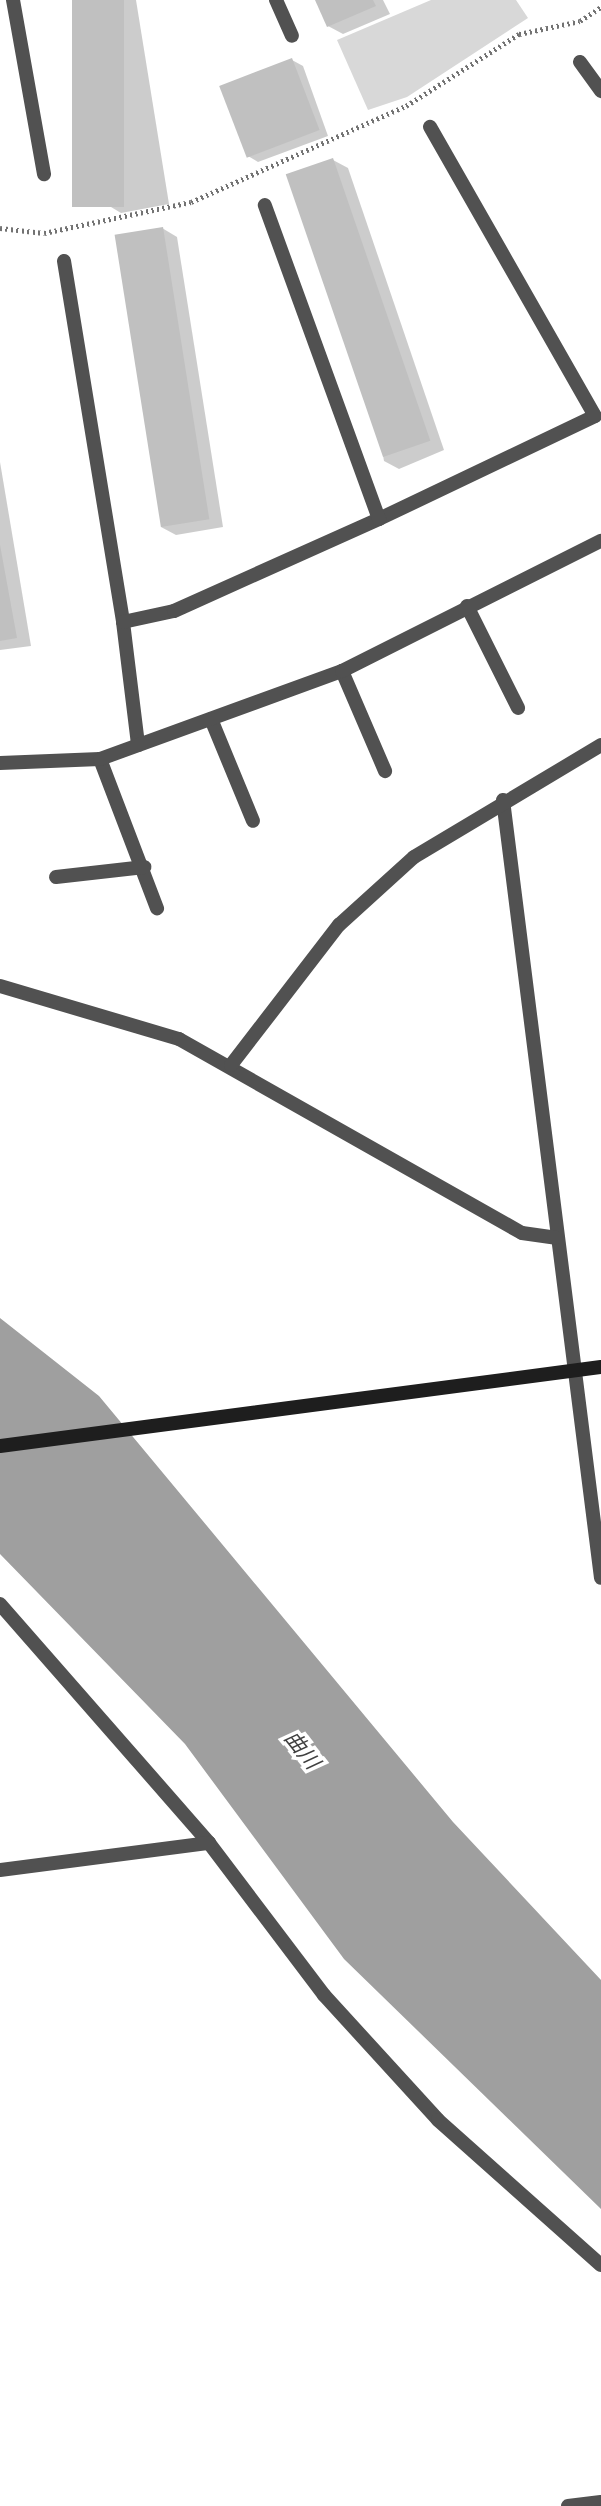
<!DOCTYPE html>
<html>
<head>
<meta charset="utf-8">
<style>
  body { margin:0 }
  #map { position:relative; width:601px; height:2506px; overflow:hidden; background:#fff; font-family:Poppins,"Noto Sans JP",sans-serif }
  div>[style] { position:absolute }
  [style*='--x'] { left:calc(var(--x)*1px); top:calc(var(--y)*1px); width:calc(var(--w)*1px); rotate:calc(var(--a)*1deg) }
  .green>* { inset:0; background:#d8d8d8 }
  .water>* { inset:0; background:#9f9f9f }
  .shadow>* { inset:0; background:#0003 }
  .building>* { inset:0; background:#c0c0c0; transform-origin:0 0 }
  .path>* { height:4.5px; margin-top:-2.25px; transform-origin:0; background:repeating-linear-gradient(90deg,#737373 0 2px,transparent 0 5.5px) }
  .lane>* { height:14px; margin:-7px; padding:0 7px; transform-origin:7px; border-radius:7px; background:#515151 }
  .street>* { height:14px; margin:-7px; padding:0 7px; transform-origin:7px; border-radius:7px; background:#515151 }
  .secondary>* { height:14px; margin:-7px; padding:0 7px; transform-origin:7px; border-radius:7px; background:#1e1e1e }
  span { translate:-50% -50%; white-space:nowrap; text-align:center; line-height:1.15; -webkit-text-stroke:7px #fff; paint-order:stroke }
  .water-label { font-size:21px; color:#404040; font-style:italic }
</style>
</head>
<body>
<div id="map">
  <div class="green">
    <i style="clip-path:polygon(431px 0,516px 0,528px 18px,407px 97px,368px 110px,337px 40px)"></i>
  </div>
  <div class="water">
    <i style="clip-path:polygon(0 1318px,99px 1396px,453px 1822px,601px 1980px,601px 2209px,344px 1959px,185px 1744px,0 1554px)"></i>
  </div>
  <div class="shadow">
    <i style="clip-path:polygon(73px 0,136px 0,169px 204px,121px 213px,106px 204px)"></i>
    <i style="clip-path:polygon(317px 0,383px 0,390px 14px,343px 34px,328px 26px)"></i>
    <i style="clip-path:polygon(292px 60px,303px 66px,328px 136px,258px 162px,248px 156px)"></i>
    <i style="clip-path:polygon(333px 160px,348px 168px,444px 450px,399px 469px,384px 461px)"></i>
    <i style="clip-path:polygon(162px 228px,177px 237px,223px 527px,176px 535px,161px 527px)"></i>
    <i style="clip-path:polygon(0 462px,31px 646px,0 650px)"></i>
  </div>
  <div class="building">
    <i style="left:72px;top:0;width:52px;height:207px"></i>
    <i style="clip-path:polygon(315px 0,373px 0,376px 6px,327px 27px)"></i>
    <i style="left:292px;top:58px;width:77px;height:78px;rotate:69deg"></i>
    <i style="left:333px;top:158px;width:299px;height:50px;rotate:71deg"></i>
    <i style="left:163px;top:227px;width:296px;height:49px;rotate:81deg"></i>
    <i style="clip-path:polygon(0 545px,17px 638px,0 641px)"></i>
  </div>
  <div class="path">
    <i style="--x:0;--y:228;--w:44;--a:6.5"></i>
    <i style="--x:44;--y:233;--w:150;--a:-11.9"></i>
    <i style="--x:191;--y:202;--w:235;--a:-24.1"></i>
    <i style="--x:406;--y:106;--w:134;--a:-32.5"></i>
    <i style="--x:519;--y:34;--w:62;--a:-12"></i>
    <i style="--x:580;--y:21;--w:25;--a:-34"></i>
  </div>
  <div class="lane">
    <i style="--x:13;--y:0;--w:177;--a:79.9"></i>
    <i style="--x:276;--y:0;--w:39;--a:66"></i>
    <i style="--x:580;--y:62;--w:36;--a:54"></i>
    <i style="--x:64;--y:261;--w:366;--a:80.7"></i>
    <i style="--x:123;--y:622;--w:124;--a:83"></i>
    <i style="--x:379;--y:519;--w:239;--a:-25.5"></i>
    <i style="--x:595;--y:416;--w:333;--a:-119.7"></i>
    <i style="--x:123;--y:622;--w:52;--a:-12.2"></i>
    <i style="--x:174;--y:611;--w:225;--a:-24.2"></i>
    <i style="--x:379;--y:519;--w:334;--a:-110"></i>
  </div>
  <div class="street">
    <i style="--x:467;--y:606;--w:114;--a:63.4"></i>
    <i style="--x:342;--y:671;--w:109;--a:66.7"></i>
    <i style="--x:211;--y:719;--w:110;--a:67.6"></i>
    <i style="--x:100;--y:759;--w:160;--a:69.1"></i>
    <i style="--x:0;--y:763;--w:100;--a:-2.3"></i>
    <i style="--x:100;--y:759;--w:258;--a:-20"></i>
    <i style="--x:342;--y:671;--w:290;--a:-26.7"></i>
    <i style="--x:503;--y:800;--w:784;--a:82.82"></i>
    <i style="--x:56;--y:877;--w:89;--a:-6.5"></i>
    <i style="--x:0;--y:986;--w:187;--a:16.5"></i>
    <i style="--x:179;--y:1039;--w:394;--a:29.5"></i>
    <i style="--x:522;--y:1233;--w:34;--a:8"></i>
    <i style="--x:231;--y:1065;--w:177;--a:-52.4"></i>
    <i style="--x:339;--y:925;--w:101;--a:-42.2"></i>
    <i style="--x:414;--y:857;--w:218;--a:-30.9"></i>
    <i style="--x:0;--y:1604;--w:317;--a:48.8"></i>
    <i style="--x:209;--y:1843;--w:191;--a:52.9"></i>
    <i style="--x:324;--y:1995;--w:169;--a:47.6"></i>
    <i style="--x:438;--y:2120;--w:218;--a:41.7"></i>
    <i style="--x:0;--y:1870;--w:211;--a:-7.4"></i>
    <i style="--x:568;--y:2506;--w:33;--a:-7"></i>
  </div>
  <div class="secondary">
    <i style="--x:0;--y:1446;--w:606;--a:-7.49"></i>
  </div>
  <div class="water-label">
    <span style="left:302px;top:1750px;rotate:51deg">曲川</span>
  </div>
</div>
</body>
</html>
